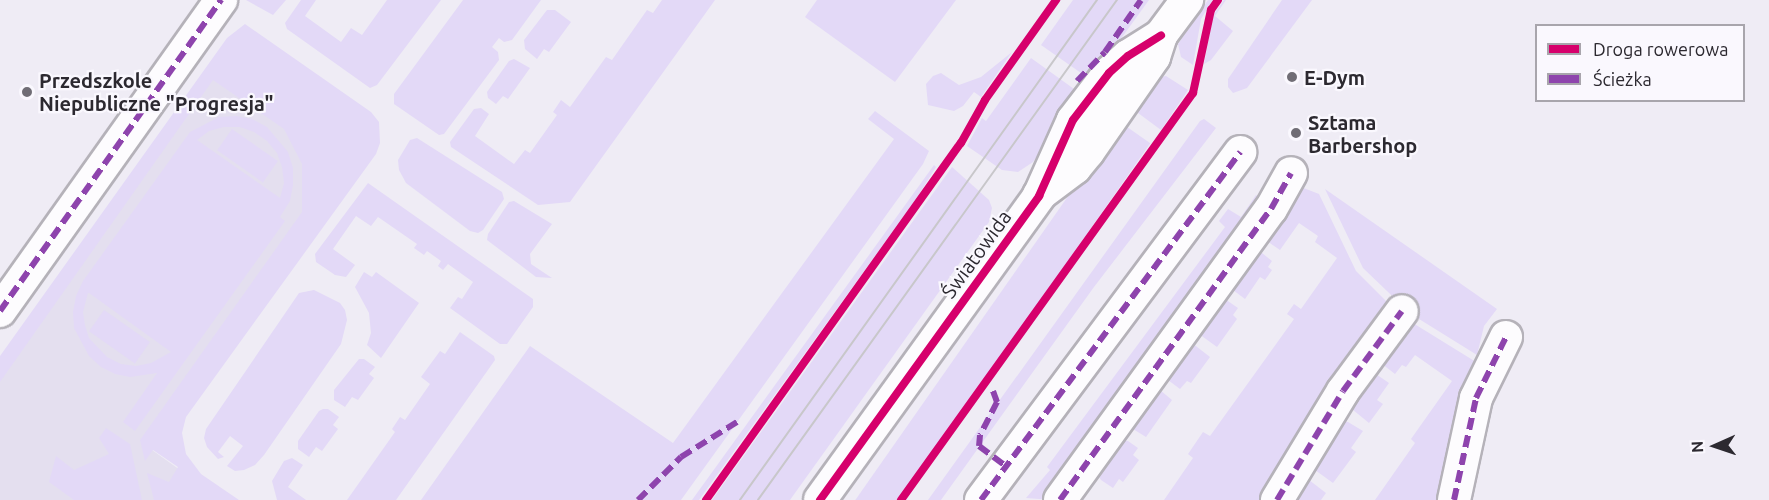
<!DOCTYPE html>
<html>
<head>
<meta charset="utf-8">
<style>
  body { margin:0 }
  #map { position:relative; width:1769px; height:500px; overflow:hidden; background:#efecf5; font-family:Ubuntu,sans-serif }
  div>[style] { position:absolute }
  [style*='--x'] { left:calc(var(--x)*1px); top:calc(var(--y)*1px); width:calc(var(--w)*1px); rotate:calc(var(--a)*1deg) }
  .built>* { inset:0; background:#e4dfef }
  .green>* { inset:0; background:#e3d9f7; transform-origin:0 0 }
  .roads { filter:drop-shadow(2px 0 #b5b2b9) drop-shadow(-2px 0 #b5b2b9) drop-shadow(0 2px #b5b2b9) drop-shadow(0 -2px #b5b2b9) }
  .minor>* { height:32px; margin:-16px; padding:0 16px; transform-origin:16px; border-radius:16px; background:#fdfcfe }
  .tram>* { height:1.5px; margin:-0.75px; padding:0 0.75px; transform-origin:0.75px; border-radius:0.75px; background:#c8c7ca }
  .quiet>* { height:6px; margin-top:-3px; transform-origin:0; background:repeating-linear-gradient(90deg,#8e44ad 0 12px,transparent 0 18px) }
  .cycleway>* { height:8px; margin:-4px; padding:0 4px; transform-origin:4px; border-radius:4px; background:#d6006c }
  .dots>* { width:16px; height:16px; translate:-50% -50%; box-sizing:border-box; border:3px solid #faf8fe; border-radius:50% }
  span { translate:-50% -50%; white-space:nowrap; text-align:center; line-height:1.15; -webkit-text-stroke:4.5px #faf8fe; paint-order:stroke }
  .poi-label { font-size:20px; color:#2c2930; font-weight:700 }
  .left { translate:0 -50%; text-align:left }
  .street-label { font-size:20px; color:#2c2930 }
  .legend { position:absolute; left:1535px; top:24px; width:210px; height:78px; box-sizing:border-box; background:#faf8fe; border:2px solid #a8a5ac; margin:0; padding:8px 10px; list-style:none; font-size:18px; color:#2c2930 }
  .legend li { display:flex; align-items:center; gap:12px; height:30px }
  .legend b { width:30px; border:2px solid #a8a5ac }
  .north { position:absolute; left:1685px; top:416px; width:60px; height:60px; -webkit-text-stroke:4px #faf8fe; paint-order:stroke; rotate:267deg; font-size:16px; font-weight:700; line-height:24px; text-align:center; color:#2c2930 }
  .north::after { content:''; display:block; margin:auto; width:21px; height:27px; background:#2c2930; clip-path:polygon(50% 0,100% 100%,50% 72%,0 100%) }
</style>
</head>
<body>
<div id="map">
  <div class="built">
    <i style="clip-path:polygon(214px 69px,334px 155px,338px 192px,152px 450px,222px 500px,0 500px,0 361px)"></i>
  </div>
  <div class="green">
    <i style="clip-path:polygon(246px 0,286px 0,273px 15px)"></i>
    <i style="clip-path:polygon(301px 0,316px 0,305px 16px,341px 42px,351px 28px,362px 35px,387px 0,441px 0,377px 85px,370px 88px,287px 29px,285px 23px)"></i>
    <i style="clip-path:polygon(463px 0,541px 0,512px 40px,504px 42px,499px 38px,492px 47px,498px 52px,499px 60px,444px 134px,439px 135px,394px 104px,394px 94px)"></i>
    <i style="clip-path:polygon(662px 0,715px 0,570px 202px,538px 205px,451px 147px,450px 142px,474px 109px,481px 108px,489px 114px,475px 136px,514px 164px,525px 150px,530px 153px,557px 115px,553px 112px,561px 100px,570px 107px,606px 57px,612px 60px,647px 10px,653px 13px)"></i>
    <i style="clip-path:polygon(817px 0,956px 0,895px 82px,805px 17px)"></i>
    <i style="clip-path:polygon(1073px 0,1149px 0,1091px 80px,1041px 45px)"></i>
    <i style="clip-path:polygon(1208px 0,1213px 0,1201px 19px,1193px 65px,1181px 57px,1178px 44px)"></i>
    <i style="clip-path:polygon(1224px 0,1226px 0,1215px 16px,1233px 31px,1211px 60px,1204px 64px,1212px 22px,1214px 14px)"></i>
    <i style="clip-path:polygon(1282px 0,1312px 0,1247px 88px,1233px 93px,1228px 87px,1228px 79px)"></i>
    <i style="clip-path:polygon(547px 10px,555px 10px,571px 22px,549px 52px,544px 49px,537px 59px,525px 49px,524px 40px)"></i>
    <i style="clip-path:polygon(245px 24px,371px 112px,379px 122px,380px 143px,376px 154px,186px 417px,182px 433px,186px 454px,201px 474px,239px 500px,154px 500px,147px 473px,169px 482px,178px 467px,153px 450px,145px 461px,140px 440px,302px 212px,302px 164px,284px 129px,213px 80px,0 382px,0 356px,227px 38px)"></i>
    <i style="clip-path:polygon(219px 29px,220px 32px,54px 264px,48px 260px)"></i>
    <i style="clip-path:polygon(1012px 52px,981px 97px,974px 92px,963px 106px,954px 111px,928px 105px,926px 84px,933px 76px,941px 73px,959px 85px,981px 77px)"></i>
    <i style="clip-path:polygon(1031px 58px,1081px 94px,1033px 162px,1018px 172px,1002px 170px,967px 146px,982px 118px,986px 121px)"></i>
    <i style="clip-path:polygon(514px 59px,530px 68px,508px 99px,503px 96px,496px 104px,488px 98px,487px 92px,509px 61px)"></i>
    <i style="clip-path:polygon(1166px 76px,1188px 90px,1161px 130px,1130px 107px,1156px 78px)"></i>
    <i style="clip-path:polygon(875px 111px,929px 151px,923px 164px,681px 500px,421px 500px,530px 346px,673px 443px,894px 139px,868px 119px)"></i>
    <i style="clip-path:polygon(evenodd,236px 116px,252px 119px,267px 127px,288px 152px,293px 168px,293px 185px,290px 201px,280px 217px,285px 221px,135px 431px,123px 422px,157px 373px,130px 377px,115px 374px,101px 367px,89px 356px,74px 328px,73px 312px,76px 296px,83px 281px,190px 132px,219px 117px,236px 116px,224px 127px,240px 127px,254px 132px,267px 141px,277px 153px,282px 167px,284px 183px,280px 198px,197px 140px,209px 131px,224px 127px,236px 116px,88px 293px,89px 293px,171px 352px,151px 363px,136px 366px,121px 364px,107px 357px,89px 338px,85px 325px,83px 312px,88px 293px)"></i>
    <i style="clip-path:polygon(1204px 119px,1216px 128px,1094px 287px,941px 500px,928px 500px,1200px 121px)"></i>
    <i style="left:1120px;top:122px;width:37px;height:465px;rotate:35deg"></i>
    <i style="left:232px;top:129px;width:56px;height:26px;rotate:35deg"></i>
    <i style="clip-path:polygon(417px 138px,502px 192px,504px 199px,483px 230px,478px 233px,470px 231px,406px 183px,399px 170px,398px 160px,410px 140px)"></i>
    <i style="clip-path:polygon(934px 165px,936px 167px,916px 199px,699px 500px,692px 500px)"></i>
    <i style="clip-path:polygon(952px 167px,989px 200px,992px 208px,989px 222px,790px 500px,712px 500px)"></i>
    <i style="clip-path:polygon(368px 183px,533px 299px,533px 307px,507px 344px,500px 344px,450px 308px,458px 297px,462px 299px,473px 282px,448px 264px,443px 270px,438px 266px,441px 261px,427px 251px,424px 255px,414px 248px,417px 244px,378px 217px,371px 226px,356px 216px,333px 249px,355px 265px,346px 277px,335px 275px,316px 262px,315px 254px)"></i>
    <i style="clip-path:polygon(1301px 187px,1319px 194px,1356px 271px,1389px 304px,1268px 500px,1164px 500px,1193px 458px,1188px 454px,1203px 432px,1210px 436px,1294px 319px,1287px 314px,1294px 304px,1301px 309px,1337px 258px,1315px 242px,1318px 236px,1299px 223px,1280px 250px,1264px 239px,1291px 190px)"></i>
    <i style="clip-path:polygon(1325px 189px,1497px 309px,1484px 326px,1477px 355px,1411px 314px,1363px 268px)"></i>
    <i style="clip-path:polygon(1256px 195px,1267px 202px,1052px 500px,1026px 498px,1050px 470px,1047px 467px,1225px 227px,1219px 221px,1228px 209px,1241px 217px)"></i>
    <i style="clip-path:polygon(514px 201px,552px 224px,530px 254px,531px 264px,552px 278px,536px 277px,487px 240px,488px 234px,509px 202px)"></i>
    <i style="clip-path:polygon(1257px 249px,1272px 261px,1268px 267px,1272px 270px,1265px 280px,1260px 277px,1245px 299px,1229px 287px)"></i>
    <i style="clip-path:polygon(364px 272px,372px 277px,376px 272px,419px 303px,381px 358px,367px 345px,371px 333px,369px 313px,355px 287px)"></i>
    <i style="clip-path:polygon(314px 290px,340px 303px,345px 310px,347px 320px,341px 344px,264px 455px,255px 465px,244px 470px,235px 471px,227px 466px,243px 446px,230px 436px,218px 452px,224px 457px,218px 459px,207px 447px,204px 438px,206px 429px,299px 293px)"></i>
    <i style="clip-path:polygon(1222px 297px,1238px 308px,1233px 315px,1237px 319px,1217px 347px,1199px 334px)"></i>
    <i style="left:104px;top:310px;width:56px;height:26px;rotate:35deg"></i>
    <i style="clip-path:polygon(1408px 320px,1476px 362px,1444px 500px,1375px 500px,1415px 443px,1411px 439px,1452px 381px,1415px 355px,1406px 367px,1402px 365px,1395px 374px,1377px 360px)"></i>
    <i style="clip-path:polygon(460px 332px,494px 356px,495px 360px,396px 500px,347px 500px,395px 432px,392px 429px,400px 417px,405px 420px,430px 384px,421px 377px,440px 351px,445px 354px)"></i>
    <i style="clip-path:polygon(1192px 343px,1210px 357px,1191px 383px,1187px 381px,1180px 389px,1168px 380px,1163px 369px)"></i>
    <i style="clip-path:polygon(359px 359px,364px 359px,375px 367px,369px 374px,374px 378px,358px 400px,352px 397px,345px 407px,334px 400px,334px 390px)"></i>
    <i style="clip-path:polygon(1370px 370px,1389px 383px,1377px 400px,1383px 404px,1369px 423px,1347px 405px)"></i>
    <i style="clip-path:polygon(1150px 389px,1160px 390px,1172px 400px,1146px 437px,1133px 429px,1128px 421px)"></i>
    <i style="clip-path:polygon(323px 409px,328px 409px,339px 417px,333px 425px,338px 429px,322px 451px,316px 447px,309px 457px,298px 449px,298px 441px,319px 411px)"></i>
    <i style="clip-path:polygon(1341px 421px,1348px 422px,1363px 431px,1351px 448px,1356px 452px,1333px 483px,1315px 470px,1313px 459px)"></i>
    <i style="clip-path:polygon(106px 428px,130px 444px,142px 500px,74px 500px,49px 482px,56px 456px,74px 470px,109px 454px,99px 438px)"></i>
    <i style="clip-path:polygon(1117px 440px,1128px 441px,1138px 448px,1133px 455px,1139px 460px,1123px 482px,1119px 479px,1113px 488px,1101px 480px,1094px 469px)"></i>
    <i style="clip-path:polygon(292px 458px,303px 465px,288px 487px,306px 500px,277px 500px,272px 481px,284px 461px)"></i>
    <i style="clip-path:polygon(1309px 480px,1326px 493px,1321px 500px,1291px 500px,1304px 482px)"></i>
  </div>
  <div class="roads">
    <div class="minor">
      <i style="--x:1039;--y:195;--w:45;--a:-36.9"></i>
      <i style="--x:1075;--y:168;--w:21;--a:-51"></i>
      <i style="--x:1088;--y:152;--w:116;--a:-55.2"></i>
      <i style="--x:1154;--y:57;--w:23;--a:-72"></i>
      <i style="--x:1161;--y:35;--w:44;--a:-53.4"></i>
      <i style="--x:0;--y:311;--w:382;--a:-54.6"></i>
      <i style="--x:820;--y:500;--w:375;--a:-54.2"></i>
      <i style="--x:1039;--y:196;--w:83;--a:-65.9"></i>
      <i style="--x:1073;--y:120;--w:59;--a:-52.5"></i>
      <i style="--x:1109;--y:73;--w:25;--a:-42"></i>
      <i style="--x:1128;--y:56;--w:39;--a:-32"></i>
      <i style="--x:981;--y:500;--w:434;--a:-53.3"></i>
      <i style="--x:1060;--y:500;--w:359;--a:-54.1"></i>
      <i style="--x:1271;--y:209;--w:41;--a:-60.9"></i>
      <i style="--x:1277;--y:500;--w:127;--a:-58.8"></i>
      <i style="--x:1343;--y:391;--w:99;--a:-53.6"></i>
      <i style="--x:1454;--y:500;--w:104;--a:-77.8"></i>
      <i style="--x:1476;--y:398;--w:68;--a:-63.8"></i>
    </div>
  </div>
  <div class="tram">
    <i style="--x:740;--y:500;--w:614;--a:-54.47"></i>
    <i style="--x:758;--y:500;--w:616;--a:-54.32"></i>
  </div>
  <div class="quiet">
    <i style="--x:1077;--y:81;--w:40;--a:-46"></i>
    <i style="--x:1105;--y:52;--w:63;--a:-55.3"></i>
    <i style="--x:0;--y:311;--w:382;--a:-54.6"></i>
    <i style="--x:993;--y:391;--w:12;--a:70"></i>
    <i style="--x:997;--y:402;--w:37;--a:117"></i>
    <i style="--x:980;--y:435;--w:11;--a:95"></i>
    <i style="--x:979;--y:446;--w:34;--a:37"></i>
    <i style="--x:638;--y:500;--w:61;--a:-45"></i>
    <i style="--x:681;--y:457;--w:66;--a:-32"></i>
    <i style="--x:981;--y:500;--w:434;--a:-53.3"></i>
    <i style="--x:1060;--y:500;--w:359;--a:-54.1"></i>
    <i style="--x:1271;--y:209;--w:41;--a:-60.9"></i>
    <i style="--x:1277;--y:500;--w:127;--a:-58.8"></i>
    <i style="--x:1343;--y:391;--w:99;--a:-53.6"></i>
    <i style="--x:1454;--y:500;--w:104;--a:-77.8"></i>
    <i style="--x:1476;--y:398;--w:68;--a:-63.8"></i>
  </div>
  <div class="cycleway">
    <i style="--x:706;--y:500;--w:439;--a:-54.5"></i>
    <i style="--x:961;--y:143;--w:49;--a:-60.8"></i>
    <i style="--x:985;--y:100;--w:123;--a:-54.6"></i>
    <i style="--x:820;--y:500;--w:375;--a:-54.2"></i>
    <i style="--x:1039;--y:196;--w:83;--a:-65.9"></i>
    <i style="--x:1073;--y:120;--w:59;--a:-52.5"></i>
    <i style="--x:1109;--y:73;--w:25;--a:-42"></i>
    <i style="--x:1128;--y:56;--w:39;--a:-32"></i>
    <i style="--x:901;--y:500;--w:501;--a:-54.34"></i>
    <i style="--x:1193;--y:93;--w:85;--a:-77.8"></i>
    <i style="--x:1211;--y:10;--w:12;--a:-55"></i>
  </div>
  <div class="dots">
    <i style="left:1292px;top:77px;background:#706d75"></i>
    <i style="left:27px;top:92px;background:#706d75"></i>
    <i style="left:1296px;top:133px;background:#706d75"></i>
  </div>
  <div class="poi-label">
    <span class="left" style="left:1304px;top:77px">E-Dym</span>
    <span class="left" style="left:39px;top:92px">Przedszkole<br>Niepubliczne "Progresja"</span>
    <span class="left" style="left:1308px;top:134px">Sztama<br>Barbershop</span>
  </div>
  <div class="street-label">
    <span style="left:976px;top:254px;rotate:-54deg">Światowida</span>
  </div>
  <ul class="legend">
  <li><b style="height:8px;background:#d6006c"></b>Droga rowerowa</li>
  <li><b style="height:8px;background:#8e44ad"></b>Ścieżka</li>
  </ul>
  <div class="north">N</div>
</div>
</body>
</html>
